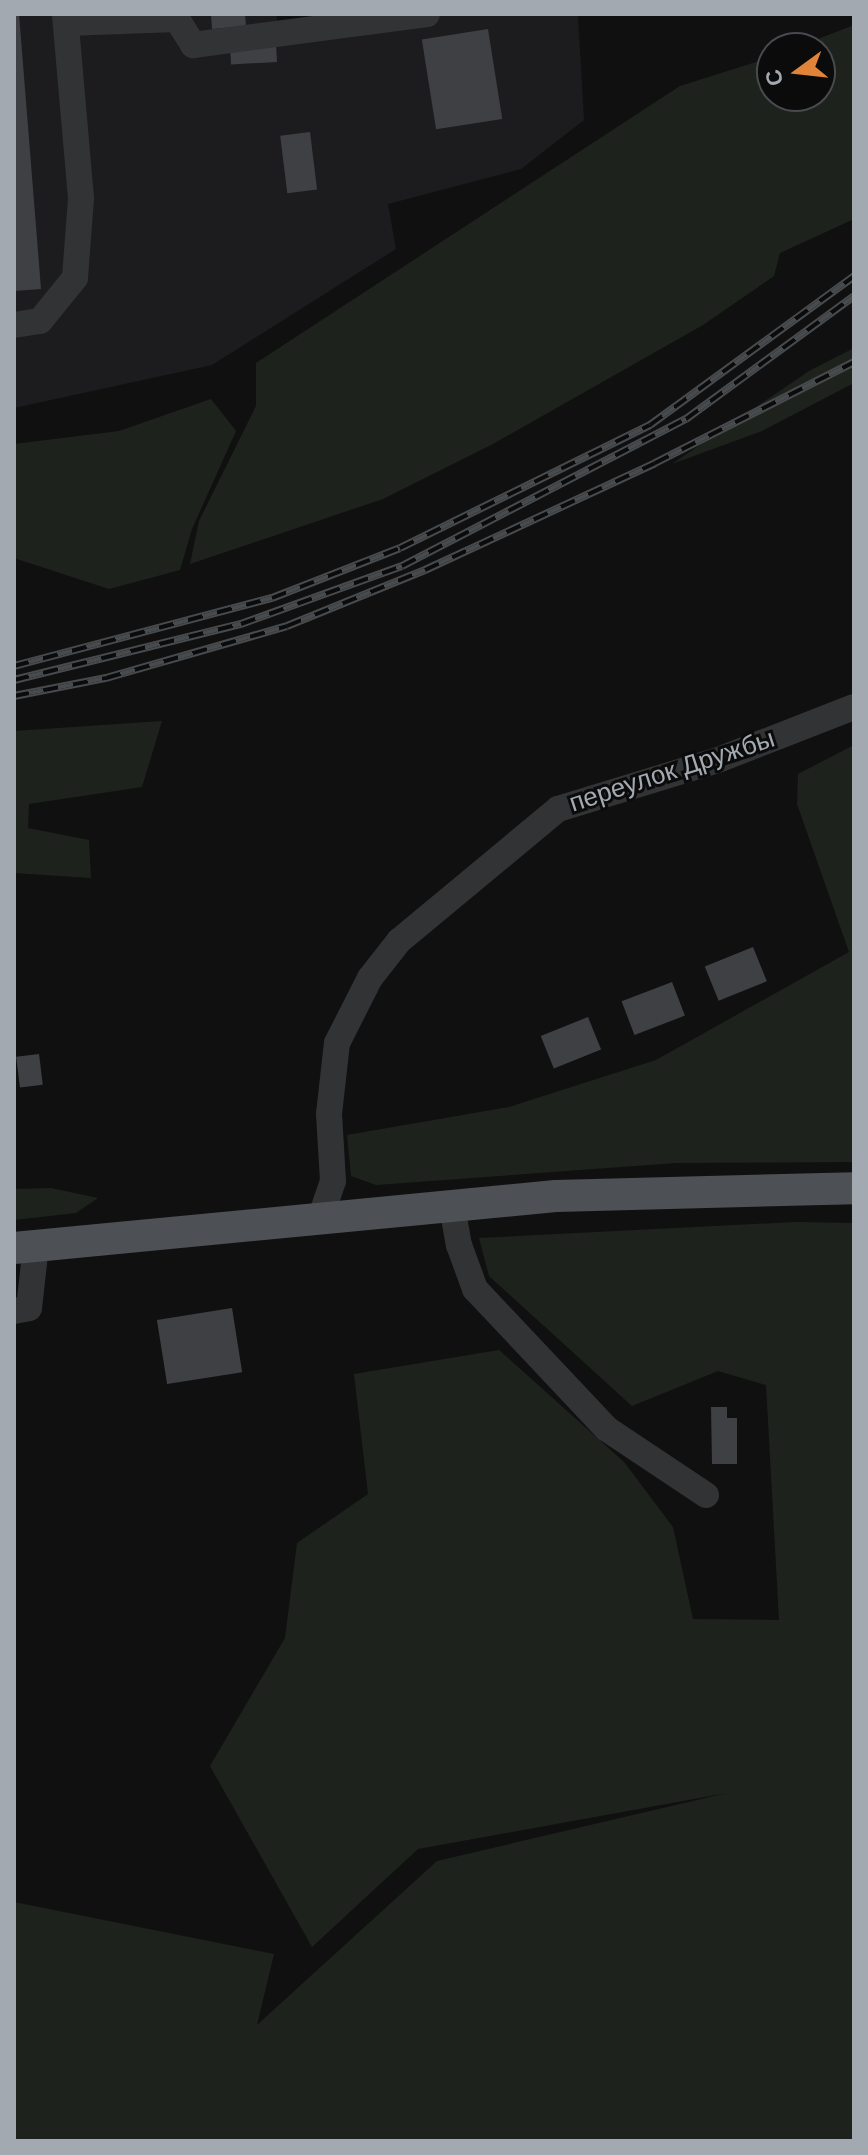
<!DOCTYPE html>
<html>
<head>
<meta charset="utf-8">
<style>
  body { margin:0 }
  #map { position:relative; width:868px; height:2155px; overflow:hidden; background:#101011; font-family:"DM Sans",sans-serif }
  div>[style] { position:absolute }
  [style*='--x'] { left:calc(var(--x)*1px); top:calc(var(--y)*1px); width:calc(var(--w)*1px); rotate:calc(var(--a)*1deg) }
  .built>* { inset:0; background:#1c1c1e }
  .green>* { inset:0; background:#1d231c }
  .building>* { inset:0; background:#3f4044; transform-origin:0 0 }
  .minor>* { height:26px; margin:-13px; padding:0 13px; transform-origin:13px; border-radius:13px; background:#313335 }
  .major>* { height:32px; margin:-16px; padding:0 16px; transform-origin:16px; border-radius:16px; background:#4d5054 }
  .rail>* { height:8px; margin-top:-4px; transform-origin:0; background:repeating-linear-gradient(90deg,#0b0b0c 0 15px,#484b4e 0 30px); box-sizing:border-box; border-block:2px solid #484b4e }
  span { translate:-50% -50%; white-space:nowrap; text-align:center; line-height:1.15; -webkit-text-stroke:6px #0b0b0c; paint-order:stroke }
  .street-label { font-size:26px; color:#a2a9b0 }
  .frame { position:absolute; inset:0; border:16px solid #a2a9b0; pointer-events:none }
  .north { position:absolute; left:756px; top:32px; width:80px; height:80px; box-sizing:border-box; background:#0b0b0c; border:2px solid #474a4e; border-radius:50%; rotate:255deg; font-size:22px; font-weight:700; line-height:32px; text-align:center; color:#a2a9b0 }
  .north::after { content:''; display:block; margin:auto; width:28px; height:36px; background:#e18338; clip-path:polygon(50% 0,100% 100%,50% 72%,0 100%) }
</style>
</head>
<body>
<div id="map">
  <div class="built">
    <i style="clip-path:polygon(14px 14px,276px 14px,278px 23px,346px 14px,578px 14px,584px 120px,521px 169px,388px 204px,396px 249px,212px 365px,14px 408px)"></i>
  </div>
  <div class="green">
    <i style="clip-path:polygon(854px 25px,854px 219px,780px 253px,774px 276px,703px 325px,491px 445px,383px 499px,190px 564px,199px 521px,256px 406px,256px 363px,680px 86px,772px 57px,772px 96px,820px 96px,820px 48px,795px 48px)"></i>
    <i style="clip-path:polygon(854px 348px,854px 383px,762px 431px,672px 464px,809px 371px)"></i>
    <i style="clip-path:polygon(211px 399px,236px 431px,192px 529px,180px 570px,109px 589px,14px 558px,14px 444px,119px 431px)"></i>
    <i style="clip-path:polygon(162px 721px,142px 787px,29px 804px,28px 828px,89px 840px,91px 878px,14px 873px,14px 731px)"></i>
    <i style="clip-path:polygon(854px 745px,854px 1162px,676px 1163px,376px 1185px,351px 1176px,347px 1135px,509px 1107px,656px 1060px,849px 952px,797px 804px,798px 774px)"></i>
    <i style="clip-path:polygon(51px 1188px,98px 1198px,76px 1213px,14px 1220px,14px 1189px)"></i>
    <i style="clip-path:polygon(795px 1222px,854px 1223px,854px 2141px,14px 2141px,14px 1902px,274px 1954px,257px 2025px,437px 1861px,727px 1793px,418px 1849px,312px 1947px,210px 1766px,285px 1638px,297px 1543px,368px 1494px,354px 1374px,499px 1350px,624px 1462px,673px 1527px,693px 1619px,779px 1620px,766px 1385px,718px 1371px,632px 1406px,489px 1276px,479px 1238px)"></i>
  </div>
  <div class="building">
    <i style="clip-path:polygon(14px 14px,19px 14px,41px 289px,14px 291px)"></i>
    <i style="clip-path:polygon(211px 14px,245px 14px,246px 26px,212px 29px)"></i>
    <i style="left:488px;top:29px;width:91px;height:67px;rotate:81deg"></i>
    <i style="left:276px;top:43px;width:19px;height:46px;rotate:87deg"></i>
    <i style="left:310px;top:132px;width:58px;height:30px;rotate:83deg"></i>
    <i style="left:753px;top:947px;width:37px;height:52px;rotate:68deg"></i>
    <i style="left:672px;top:982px;width:36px;height:54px;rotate:69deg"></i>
    <i style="left:588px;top:1017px;width:35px;height:51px;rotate:68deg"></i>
    <i style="left:39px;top:1054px;width:31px;height:23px;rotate:83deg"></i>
    <i style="left:232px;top:1308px;width:65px;height:76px;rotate:81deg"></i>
    <i style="clip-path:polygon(711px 1407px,727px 1407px,727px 1418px,737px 1418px,737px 1464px,712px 1464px)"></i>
  </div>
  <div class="minor">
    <i style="--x:66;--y:23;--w:111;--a:-2.1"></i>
    <i style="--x:177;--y:19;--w:31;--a:58"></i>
    <i style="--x:193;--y:45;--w:236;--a:-7.5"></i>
    <i style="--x:14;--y:325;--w:26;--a:-9"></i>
    <i style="--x:40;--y:321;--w:55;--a:-50.9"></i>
    <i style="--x:75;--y:278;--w:80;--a:-85.7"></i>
    <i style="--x:81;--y:198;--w:185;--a:-95"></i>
    <i style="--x:452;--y:1206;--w:40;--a:80"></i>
    <i style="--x:459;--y:1245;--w:47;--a:70"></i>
    <i style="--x:475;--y:1289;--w:192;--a:46.7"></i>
    <i style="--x:607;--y:1429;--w:119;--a:33.7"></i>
    <i style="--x:320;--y:1219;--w:40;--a:-71.1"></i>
    <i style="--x:333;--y:1181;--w:67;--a:-93.4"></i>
    <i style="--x:329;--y:1114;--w:71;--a:-83.6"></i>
    <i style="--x:337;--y:1043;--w:73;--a:-63.1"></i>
    <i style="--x:370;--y:978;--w:47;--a:-51.9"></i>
    <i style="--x:399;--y:941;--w:207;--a:-39.7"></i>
    <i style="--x:558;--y:809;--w:167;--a:-17"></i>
    <i style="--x:718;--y:760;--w:146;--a:-21.3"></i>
    <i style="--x:14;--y:1311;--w:15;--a:-11"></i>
    <i style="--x:29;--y:1308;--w:62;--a:-83.6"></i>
  </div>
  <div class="major">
    <i style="--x:14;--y:1248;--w:544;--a:-5.48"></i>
    <i style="--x:556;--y:1196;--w:298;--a:-1.5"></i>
  </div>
  <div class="rail">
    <i style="--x:14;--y:666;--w:267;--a:-14.8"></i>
    <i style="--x:272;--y:598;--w:137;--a:-21.3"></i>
    <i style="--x:400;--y:548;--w:279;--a:-26.2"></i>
    <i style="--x:650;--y:425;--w:253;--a:-36.1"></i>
    <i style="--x:14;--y:680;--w:234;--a:-13.9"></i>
    <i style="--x:241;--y:624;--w:171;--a:-19.8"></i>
    <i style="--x:402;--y:566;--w:320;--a:-27.4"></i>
    <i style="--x:686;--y:419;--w:208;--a:-36.2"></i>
    <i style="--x:14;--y:696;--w:94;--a:-11.1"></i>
    <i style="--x:106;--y:678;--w:188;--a:-16"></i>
    <i style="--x:287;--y:626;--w:149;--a:-22.1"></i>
    <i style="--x:425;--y:570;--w:254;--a:-24.9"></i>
    <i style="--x:655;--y:463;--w:223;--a:-26.9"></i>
  </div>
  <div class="street-label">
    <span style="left:672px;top:771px;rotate:-18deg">переулок Дружбы</span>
  </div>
  <div class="frame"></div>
  <div class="north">С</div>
</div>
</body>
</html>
